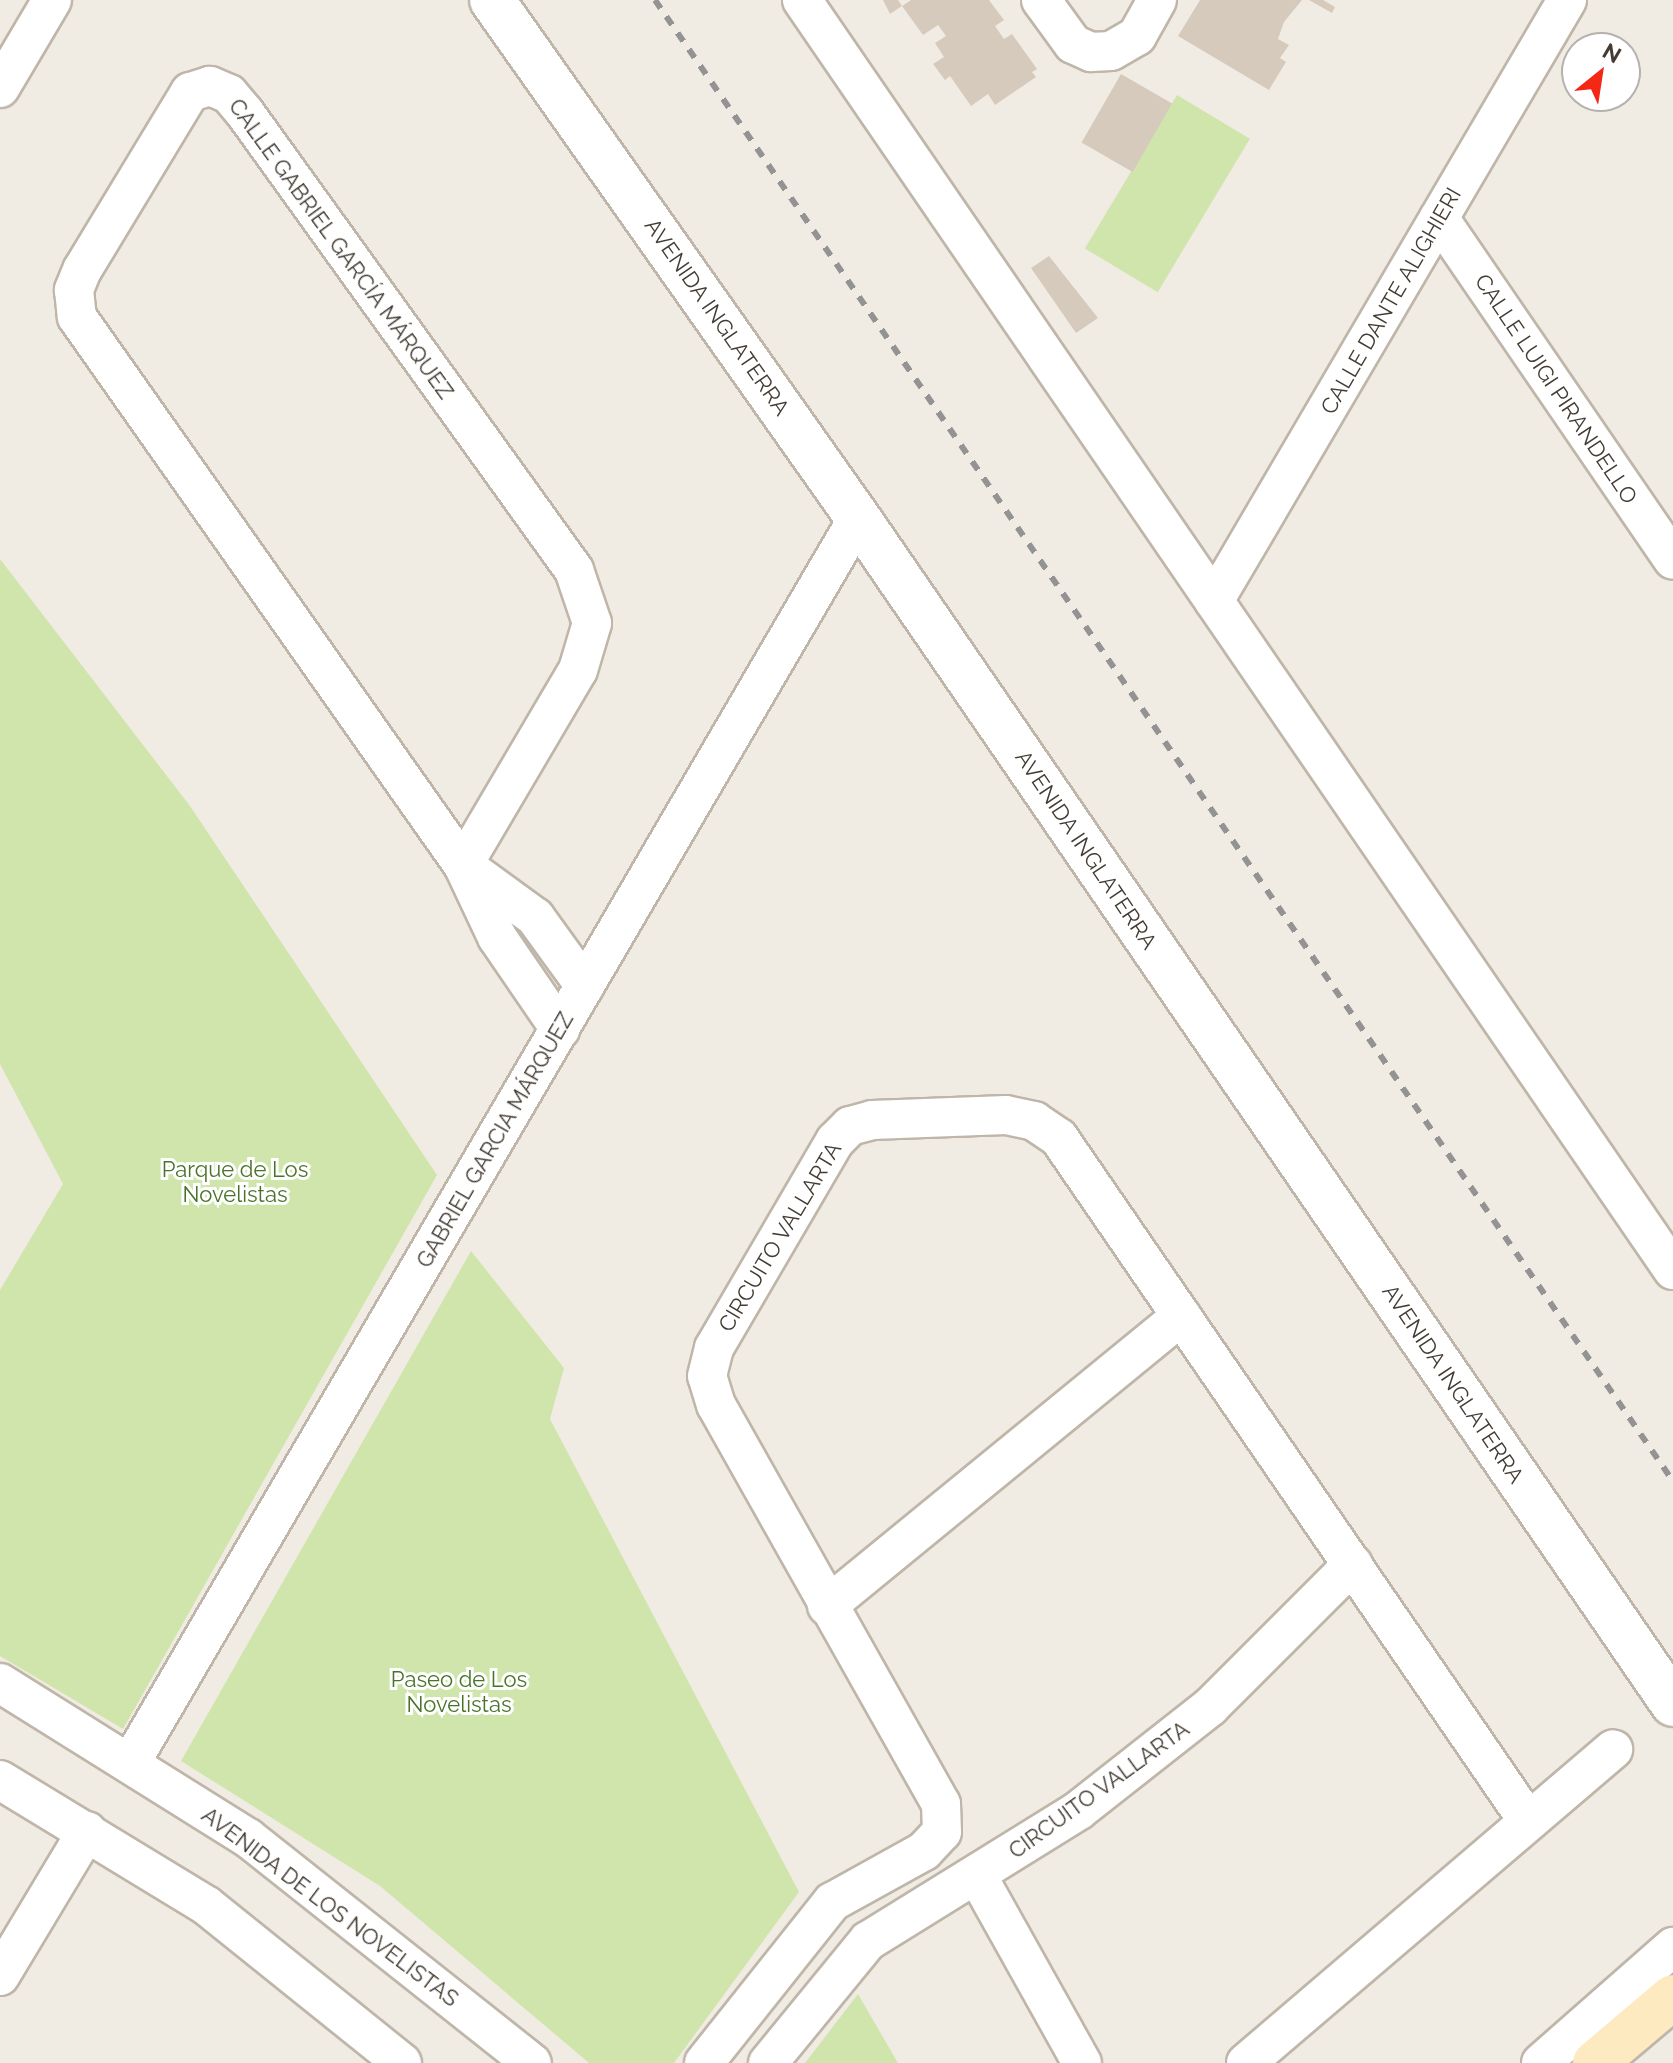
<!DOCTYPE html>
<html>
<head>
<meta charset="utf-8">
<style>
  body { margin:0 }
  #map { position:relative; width:1673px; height:2063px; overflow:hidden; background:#f1ece3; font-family:Raleway,sans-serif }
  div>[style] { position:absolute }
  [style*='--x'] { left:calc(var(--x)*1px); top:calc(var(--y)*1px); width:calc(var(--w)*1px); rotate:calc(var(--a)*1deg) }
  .green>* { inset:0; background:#d0e5ac; transform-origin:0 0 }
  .building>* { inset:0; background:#d6cabc; transform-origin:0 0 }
  .roads { filter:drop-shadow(2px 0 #bfb6a9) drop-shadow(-2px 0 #bfb6a9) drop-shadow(0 2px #bfb6a9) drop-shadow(0 -2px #bfb6a9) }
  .minor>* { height:38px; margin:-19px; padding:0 19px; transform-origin:19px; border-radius:19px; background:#fff }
  .tertiary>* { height:44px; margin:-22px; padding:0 22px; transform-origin:22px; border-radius:22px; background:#fff }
  .secondary>* { height:44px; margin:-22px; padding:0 22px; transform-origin:22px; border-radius:22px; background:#fdeac1 }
  .rail>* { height:6px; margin-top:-3px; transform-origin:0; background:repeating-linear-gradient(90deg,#939393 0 10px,transparent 0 20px) }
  span { translate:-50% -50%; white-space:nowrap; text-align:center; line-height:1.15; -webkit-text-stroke:6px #fff; paint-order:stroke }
  .street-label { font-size:22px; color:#433c34 }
  .park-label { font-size:22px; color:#4a7329 }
  .north { position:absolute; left:1561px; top:32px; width:80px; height:80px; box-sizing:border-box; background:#fff; border:2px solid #b4b1ae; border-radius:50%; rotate:30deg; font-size:22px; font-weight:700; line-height:32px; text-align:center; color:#433c34 }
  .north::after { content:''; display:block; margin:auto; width:28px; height:36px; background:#f52816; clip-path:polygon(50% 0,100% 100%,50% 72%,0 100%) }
</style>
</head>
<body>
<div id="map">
  <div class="green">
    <i style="left:1177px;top:95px;width:85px;height:179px;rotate:31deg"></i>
    <i style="clip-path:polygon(0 559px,190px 806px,437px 1175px,123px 1729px,0 1656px,0 1290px,63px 1184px,0 1064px)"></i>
    <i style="clip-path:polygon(471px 1251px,564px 1368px,550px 1419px,799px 1892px,674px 2063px,589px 2063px,380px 1886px,181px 1761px)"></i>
    <i style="clip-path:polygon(858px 1994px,898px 2063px,805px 2063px)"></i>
  </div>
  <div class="building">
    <i style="clip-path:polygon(883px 0,898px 0,902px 6px,890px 14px)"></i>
    <i style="clip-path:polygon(911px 0,989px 0,1004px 20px,995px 26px,1004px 39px,1012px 34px,1037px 69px,1032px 72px,1036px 77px,995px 105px,988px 94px,971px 106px,950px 76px,945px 80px,933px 64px,944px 57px,935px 43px,946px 36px,938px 25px,923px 35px,902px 6px)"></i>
    <i style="clip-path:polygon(1200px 0,1302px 0,1284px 22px,1278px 39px,1289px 45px,1280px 58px,1286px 62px,1269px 90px,1178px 36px)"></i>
    <i style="clip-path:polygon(1309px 0,1323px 0,1335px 7px,1332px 13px)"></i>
    <i style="left:1121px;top:74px;width:59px;height:79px;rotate:30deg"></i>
    <i style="clip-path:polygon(1049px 256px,1098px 318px,1076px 333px,1031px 268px)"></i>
  </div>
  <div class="roads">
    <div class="minor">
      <i style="--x:802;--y:0;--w:1540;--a:55.56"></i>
      <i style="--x:1041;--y:0;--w:54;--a:54"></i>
      <i style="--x:1073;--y:44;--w:20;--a:24"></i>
      <i style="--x:1091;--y:52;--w:20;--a:-3"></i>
      <i style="--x:1111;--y:51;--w:30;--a:-30"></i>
      <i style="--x:1137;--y:36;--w:41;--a:-60.9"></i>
      <i style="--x:0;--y:88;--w:102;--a:-59.4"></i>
      <i style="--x:1439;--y:218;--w:414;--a:55.6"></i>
      <i style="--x:1214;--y:601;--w:697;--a:-59.57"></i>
      <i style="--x:463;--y:865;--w:226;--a:-59.5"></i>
      <i style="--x:578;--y:670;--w:49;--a:-73.4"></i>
      <i style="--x:592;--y:623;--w:56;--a:-108.8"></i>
      <i style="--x:574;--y:570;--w:563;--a:-125.75"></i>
      <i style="--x:245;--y:113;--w:25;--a:-130"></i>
      <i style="--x:229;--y:94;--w:21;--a:-157"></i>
      <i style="--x:210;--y:86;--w:21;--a:163"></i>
      <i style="--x:190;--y:92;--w:208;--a:121.2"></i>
      <i style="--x:82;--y:270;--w:22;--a:112"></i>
      <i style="--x:74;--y:290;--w:27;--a:84"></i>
      <i style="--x:77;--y:317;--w:670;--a:54.84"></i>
      <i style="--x:463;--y:865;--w:80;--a:64.7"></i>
      <i style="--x:497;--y:937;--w:112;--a:55.6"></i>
      <i style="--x:465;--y:866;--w:87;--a:36.1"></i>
      <i style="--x:535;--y:917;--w:85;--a:54.1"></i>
      <i style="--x:827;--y:1606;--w:458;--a:-39.3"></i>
      <i style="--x:0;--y:1683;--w:292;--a:32"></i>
      <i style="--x:248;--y:1838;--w:362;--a:38.4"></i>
      <i style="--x:131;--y:1762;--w:1441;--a:-59.7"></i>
      <i style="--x:0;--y:1780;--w:242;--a:31.3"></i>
      <i style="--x:207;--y:1906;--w:250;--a:38.8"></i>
      <i style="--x:978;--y:1877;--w:213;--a:60.8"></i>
      <i style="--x:0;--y:1976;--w:169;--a:-59"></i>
      <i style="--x:704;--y:2063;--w:206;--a:-51.5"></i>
      <i style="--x:832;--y:1902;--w:105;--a:-29"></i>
      <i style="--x:924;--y:1851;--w:26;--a:-47"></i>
      <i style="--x:942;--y:1832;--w:28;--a:-92"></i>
      <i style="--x:941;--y:1804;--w:458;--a:-119.4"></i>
      <i style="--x:716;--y:1405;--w:30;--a:-107"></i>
      <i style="--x:707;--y:1376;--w:29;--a:-76"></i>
      <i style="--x:714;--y:1348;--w:240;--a:-59.7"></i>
      <i style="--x:835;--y:1141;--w:21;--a:-45"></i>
      <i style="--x:850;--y:1126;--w:23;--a:-15"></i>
      <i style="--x:872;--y:1120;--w:134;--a:-2.1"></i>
      <i style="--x:1006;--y:1115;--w:29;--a:12"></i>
      <i style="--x:1034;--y:1121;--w:30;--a:34"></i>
      <i style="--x:1059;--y:1138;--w:829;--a:55.52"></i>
      <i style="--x:768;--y:2063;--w:158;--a:-50.7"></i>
      <i style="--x:868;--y:1941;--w:248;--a:-31.8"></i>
      <i style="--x:1079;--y:1810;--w:167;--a:-38.2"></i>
      <i style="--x:1210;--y:1707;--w:202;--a:-45"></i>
      <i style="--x:1246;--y:2063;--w:483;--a:-40.5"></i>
      <i style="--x:1541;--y:2063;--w:176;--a:-41.3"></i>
    </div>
    <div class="tertiary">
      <i style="--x:492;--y:0;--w:634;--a:54.76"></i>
      <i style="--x:858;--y:518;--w:1439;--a:55.5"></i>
    </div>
    <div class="secondary">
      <i style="--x:1595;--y:2063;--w:102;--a:-40.2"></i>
    </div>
  </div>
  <div class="rail">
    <i style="--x:655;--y:0;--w:1797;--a:55.5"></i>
  </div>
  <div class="street-label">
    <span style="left:341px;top:249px;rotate:54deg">CALLE GABRIEL GARCÍA MÁRQUEZ</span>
    <span style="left:1391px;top:301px;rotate:-60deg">CALLE DANTE ALIGHIERI</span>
    <span style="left:717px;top:317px;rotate:55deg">AVENIDA INGLATERRA</span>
    <span style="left:1556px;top:389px;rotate:56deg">CALLE LUIGI PIRANDELLO</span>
    <span style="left:1086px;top:850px;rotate:56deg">AVENIDA INGLATERRA</span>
    <span style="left:495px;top:1140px;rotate:-60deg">GABRIEL GARCIA MÁRQUEZ</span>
    <span style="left:780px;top:1237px;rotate:-59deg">CIRCUITO VALLARTA</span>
    <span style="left:1453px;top:1384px;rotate:56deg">AVENIDA INGLATERRA</span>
    <span style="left:1099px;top:1790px;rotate:-36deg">CIRCUITO VALLARTA</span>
    <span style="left:330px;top:1907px;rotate:37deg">AVENIDA DE LOS NOVELISTAS</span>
  </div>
  <div class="park-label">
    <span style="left:235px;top:1182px">Parque de Los<br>Novelistas</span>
    <span style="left:459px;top:1692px">Paseo de Los<br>Novelistas</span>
  </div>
  <div class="north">N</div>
</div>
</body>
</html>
